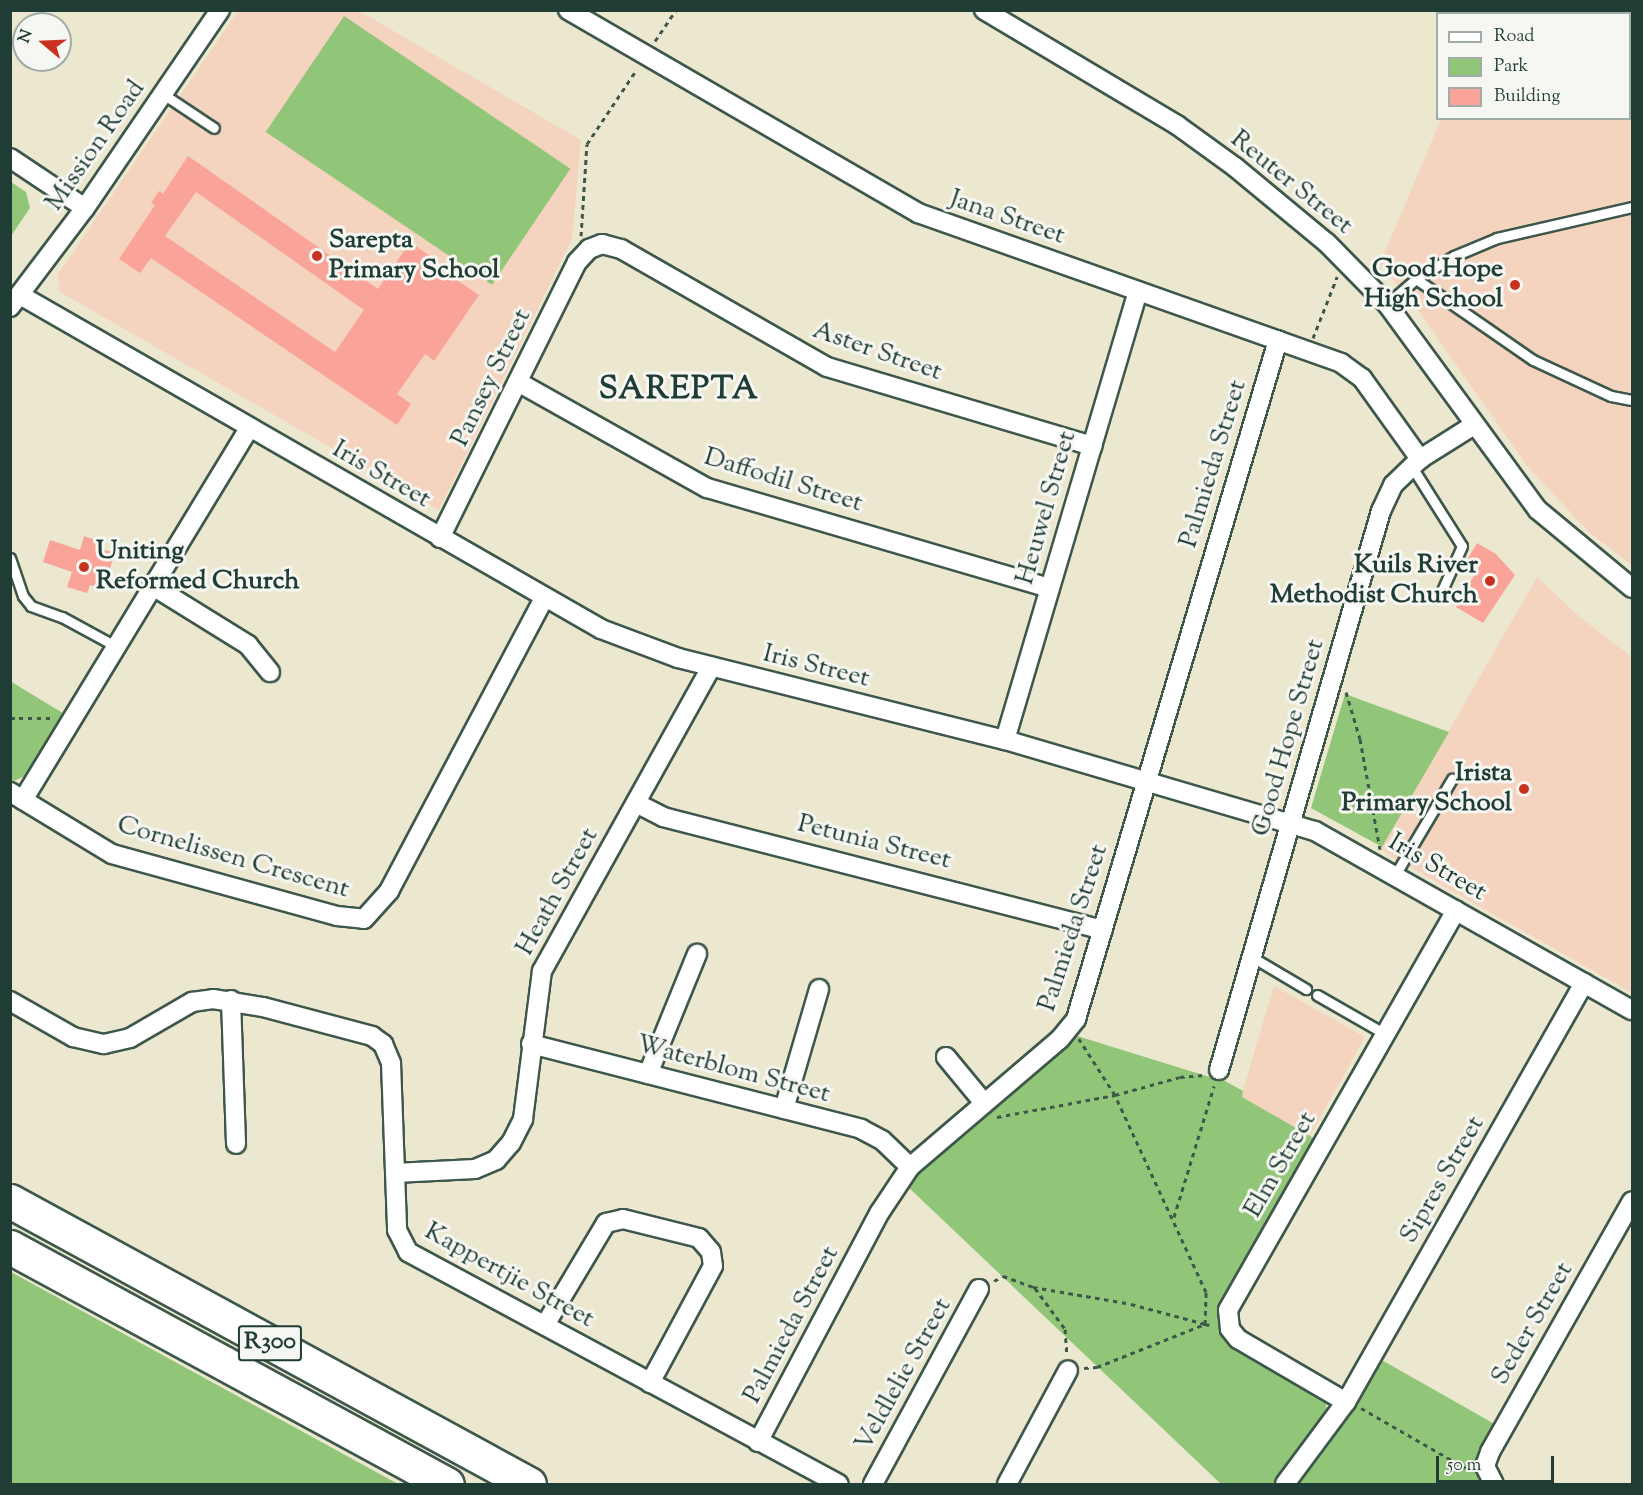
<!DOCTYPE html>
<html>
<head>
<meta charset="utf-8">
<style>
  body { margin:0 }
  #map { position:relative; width:1643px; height:1495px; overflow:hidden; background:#ece8d0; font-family:"Sorts Mill Goudy",serif }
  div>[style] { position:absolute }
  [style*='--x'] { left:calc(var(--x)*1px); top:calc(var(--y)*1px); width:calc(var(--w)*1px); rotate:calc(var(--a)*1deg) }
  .built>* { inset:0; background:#f4d3bf }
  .green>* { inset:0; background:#91c678; transform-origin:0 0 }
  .building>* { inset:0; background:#f9a399 }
  .path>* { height:3px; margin-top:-1.5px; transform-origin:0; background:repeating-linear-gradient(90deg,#3e574b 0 4.5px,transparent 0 9px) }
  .roads { filter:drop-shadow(2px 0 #3e574b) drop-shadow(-2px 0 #3e574b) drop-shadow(0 2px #3e574b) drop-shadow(0 -2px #3e574b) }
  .lane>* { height:9px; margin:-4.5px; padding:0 4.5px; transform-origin:4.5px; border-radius:4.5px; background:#fff }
  .street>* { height:18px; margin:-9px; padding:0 9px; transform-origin:9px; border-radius:9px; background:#fff }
  .highway>* { height:33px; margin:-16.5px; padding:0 16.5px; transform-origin:16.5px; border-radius:16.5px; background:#fff }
  .dots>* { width:16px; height:16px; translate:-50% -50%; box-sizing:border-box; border:3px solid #f6f6f2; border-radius:50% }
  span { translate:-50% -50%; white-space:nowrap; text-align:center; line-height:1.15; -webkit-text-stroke:6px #f6f6f2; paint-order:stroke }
  .shield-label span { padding:2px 4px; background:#f6f6f2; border:2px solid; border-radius:4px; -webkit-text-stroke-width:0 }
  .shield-label { font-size:24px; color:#1f3d34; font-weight:700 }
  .street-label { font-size:26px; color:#1f3d34 }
  .poi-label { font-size:26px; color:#1f3d34; font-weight:700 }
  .left { translate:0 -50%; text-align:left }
  .right { translate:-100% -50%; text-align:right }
  .district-label { font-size:32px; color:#1f3d34; font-weight:700; letter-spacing:1.5px }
  .frame { position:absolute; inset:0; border:12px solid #1f3d34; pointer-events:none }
  .legend { position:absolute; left:1436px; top:12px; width:195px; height:108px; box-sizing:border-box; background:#f6f6f2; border:2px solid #a0aca6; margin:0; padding:8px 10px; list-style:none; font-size:18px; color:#1f3d34 }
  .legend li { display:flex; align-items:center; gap:12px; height:30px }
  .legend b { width:30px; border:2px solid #a0aca6 }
  .north { position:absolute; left:12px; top:12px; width:60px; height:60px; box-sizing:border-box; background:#f6f6f2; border:2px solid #a0aca6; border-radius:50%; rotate:289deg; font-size:16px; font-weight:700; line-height:24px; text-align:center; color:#1f3d34 }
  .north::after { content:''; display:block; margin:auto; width:21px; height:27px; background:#c8321e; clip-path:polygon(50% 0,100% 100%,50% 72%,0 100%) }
  .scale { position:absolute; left:1436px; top:1456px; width:118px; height:27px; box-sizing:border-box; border:3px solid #1f3d34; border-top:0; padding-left:8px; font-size:18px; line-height:21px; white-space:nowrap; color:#1f3d34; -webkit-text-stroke:4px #f6f6f2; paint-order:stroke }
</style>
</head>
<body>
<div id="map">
  <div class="built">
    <i style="clip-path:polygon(238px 11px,359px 11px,581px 140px,572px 239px,439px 510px,60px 292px,58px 274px)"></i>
    <i style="clip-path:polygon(1486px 11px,1632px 11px,1632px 565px,1590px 533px,1527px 466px,1415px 306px,1380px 264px,1441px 119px,1630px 118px,1630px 14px,1484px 13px)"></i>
    <i style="clip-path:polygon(1537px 577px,1581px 618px,1632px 657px,1632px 993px,1384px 852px,1382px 847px)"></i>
    <i style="clip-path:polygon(1274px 986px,1365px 1037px,1310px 1136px,1241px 1097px)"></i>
  </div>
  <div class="green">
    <i style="left:344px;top:16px;width:273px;height:140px;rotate:34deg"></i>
    <i style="clip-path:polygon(11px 182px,26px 192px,30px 208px,11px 236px)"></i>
    <i style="clip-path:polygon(10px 681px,66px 715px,31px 773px,14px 781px,10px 780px)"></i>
    <i style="clip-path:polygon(1345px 694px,1449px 732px,1382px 847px,1311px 808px)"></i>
    <i style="clip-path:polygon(1074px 1035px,1216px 1079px,1218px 1077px,1243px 1091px,1242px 1097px,1317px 1140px,1221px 1319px,1326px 1403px,1327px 1415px,1277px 1484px,1221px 1484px,906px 1185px,917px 1170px)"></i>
    <i style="clip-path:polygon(11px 1272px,398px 1484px,11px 1484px)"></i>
    <i style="clip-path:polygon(1380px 1359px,1498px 1426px,1487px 1484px,1294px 1484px)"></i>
  </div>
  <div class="building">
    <i style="clip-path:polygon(evenodd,188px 156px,378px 289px,410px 242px,430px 256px,427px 260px,479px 295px,434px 361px,425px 354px,397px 394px,411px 404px,397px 425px,151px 258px,140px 273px,119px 259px,155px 205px,151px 203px,159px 191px,163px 194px,188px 156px,196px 192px,364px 310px,335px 352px,165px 236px,196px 192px)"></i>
    <i style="clip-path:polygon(84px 536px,104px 543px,102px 549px,115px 553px,103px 589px,90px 585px,87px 593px,67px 587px,72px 572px,43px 562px,50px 540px,80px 550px)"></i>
    <i style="clip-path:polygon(1477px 543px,1496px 554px,1515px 575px,1483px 623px,1456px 607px,1479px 567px,1467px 560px)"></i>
  </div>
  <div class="path">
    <i style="--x:655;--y:41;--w:37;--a:-56"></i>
    <i style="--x:581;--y:236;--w:92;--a:-86.3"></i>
    <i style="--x:587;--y:144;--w:90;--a:-56.3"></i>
    <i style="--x:1313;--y:338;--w:66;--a:-68.5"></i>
    <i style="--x:1346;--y:692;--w:49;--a:73.4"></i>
    <i style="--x:1360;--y:739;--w:112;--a:79.7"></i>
    <i style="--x:10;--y:718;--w:44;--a:0"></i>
    <i style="--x:997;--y:1117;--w:120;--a:-10.6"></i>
    <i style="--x:1115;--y:1095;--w:67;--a:-15.5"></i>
    <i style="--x:1180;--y:1077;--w:24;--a:-5"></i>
    <i style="--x:1174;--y:1217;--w:137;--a:-73"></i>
    <i style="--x:994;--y:1281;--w:10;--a:-29"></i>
    <i style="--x:1003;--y:1276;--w:32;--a:20"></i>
    <i style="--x:1033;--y:1287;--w:99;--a:9.8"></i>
    <i style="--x:1131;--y:1304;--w:77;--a:15.1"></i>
    <i style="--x:1205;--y:1324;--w:32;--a:-88"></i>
    <i style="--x:1206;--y:1292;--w:217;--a:-114.8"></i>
    <i style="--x:1115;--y:1095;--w:67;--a:-122.7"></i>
    <i style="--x:1035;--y:1288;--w:51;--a:53.8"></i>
    <i style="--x:1065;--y:1329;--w:26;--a:86"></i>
    <i style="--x:1084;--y:1368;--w:13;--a:-4"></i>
    <i style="--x:1097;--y:1367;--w:116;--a:-21.7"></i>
    <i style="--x:1205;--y:1324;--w:8;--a:14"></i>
    <i style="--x:1361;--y:1408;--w:125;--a:29.9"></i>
  </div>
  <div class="roads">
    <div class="lane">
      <i style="--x:163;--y:94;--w:61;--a:33.7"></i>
      <i style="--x:1416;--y:279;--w:142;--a:34.7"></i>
      <i style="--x:1533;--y:360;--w:86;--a:24.8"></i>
      <i style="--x:1611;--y:396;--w:21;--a:11"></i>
      <i style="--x:1387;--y:304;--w:38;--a:-41"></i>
      <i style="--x:1416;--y:279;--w:44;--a:-31.2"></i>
      <i style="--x:1454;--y:256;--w:47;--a:-22.7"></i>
      <i style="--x:1497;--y:238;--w:139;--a:-12.9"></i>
      <i style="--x:1412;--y:467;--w:93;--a:57.7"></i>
      <i style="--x:1462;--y:546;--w:54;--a:114.2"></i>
      <i style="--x:10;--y:558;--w:40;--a:71.1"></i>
      <i style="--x:23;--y:596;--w:13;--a:51"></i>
      <i style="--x:31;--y:606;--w:33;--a:20"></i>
      <i style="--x:62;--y:617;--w:63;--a:28.6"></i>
      <i style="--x:1395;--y:875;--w:112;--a:-59.3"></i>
      <i style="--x:1252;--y:957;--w:63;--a:30.7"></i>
      <i style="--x:1317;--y:995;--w:78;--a:29.8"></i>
    </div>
    <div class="street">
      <i style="--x:568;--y:10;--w:405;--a:30.1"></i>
      <i style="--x:918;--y:213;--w:449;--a:19.5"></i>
      <i style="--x:1341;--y:363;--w:26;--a:36"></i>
      <i style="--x:1362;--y:378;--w:100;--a:54.4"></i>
      <i style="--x:984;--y:10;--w:225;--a:30.8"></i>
      <i style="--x:1177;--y:125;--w:72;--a:35.9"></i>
      <i style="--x:1235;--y:167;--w:119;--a:39.6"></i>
      <i style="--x:1327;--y:243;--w:86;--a:45.5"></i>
      <i style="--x:1387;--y:304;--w:255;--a:53.8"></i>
      <i style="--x:1538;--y:510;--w:122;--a:39.7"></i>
      <i style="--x:10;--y:158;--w:90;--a:33.7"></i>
      <i style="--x:20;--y:295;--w:670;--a:29.89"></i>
      <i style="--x:601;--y:629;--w:82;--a:20.6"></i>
      <i style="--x:678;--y:658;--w:337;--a:14.1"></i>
      <i style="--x:1005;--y:740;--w:323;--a:16.4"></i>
      <i style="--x:1315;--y:831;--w:364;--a:29.5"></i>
      <i style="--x:10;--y:307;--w:124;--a:-52.9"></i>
      <i style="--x:85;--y:208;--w:240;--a:-55.7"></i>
      <i style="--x:518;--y:382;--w:217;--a:29.3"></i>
      <i style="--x:707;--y:488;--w:357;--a:16.3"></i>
      <i style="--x:440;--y:538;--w:308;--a:-63.6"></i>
      <i style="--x:577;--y:262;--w:18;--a:-47"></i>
      <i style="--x:589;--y:249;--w:14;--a:-21"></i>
      <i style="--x:602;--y:244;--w:20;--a:15"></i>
      <i style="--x:621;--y:249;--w:237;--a:29.8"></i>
      <i style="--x:827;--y:367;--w:277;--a:16.6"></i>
      <i style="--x:153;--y:586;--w:112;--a:31.8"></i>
      <i style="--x:248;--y:645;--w:35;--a:51"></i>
      <i style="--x:1005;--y:740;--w:468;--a:-73.5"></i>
      <i style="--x:10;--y:792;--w:119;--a:31.3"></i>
      <i style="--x:112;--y:854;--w:233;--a:15.4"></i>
      <i style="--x:337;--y:916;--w:27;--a:6"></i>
      <i style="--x:364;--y:919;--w:38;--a:-48"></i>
      <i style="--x:389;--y:891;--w:331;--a:-62.1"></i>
      <i style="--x:23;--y:800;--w:435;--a:-58.7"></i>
      <i style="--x:636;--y:803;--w:30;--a:27"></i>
      <i style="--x:663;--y:817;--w:454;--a:14.4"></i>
      <i style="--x:231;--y:1000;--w:144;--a:88"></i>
      <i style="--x:10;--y:1001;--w:73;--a:29.7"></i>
      <i style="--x:73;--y:1037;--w:32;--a:13"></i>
      <i style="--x:104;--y:1044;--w:27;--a:-13"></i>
      <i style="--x:130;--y:1038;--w:72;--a:-30.1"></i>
      <i style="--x:192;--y:1002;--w:21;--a:-8"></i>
      <i style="--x:213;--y:999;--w:51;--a:9.1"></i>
      <i style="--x:263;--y:1007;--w:113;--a:14.9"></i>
      <i style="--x:372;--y:1036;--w:14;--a:36"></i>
      <i style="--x:383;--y:1044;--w:21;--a:67"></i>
      <i style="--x:391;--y:1063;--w:167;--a:87.9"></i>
      <i style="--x:397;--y:1230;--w:25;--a:63"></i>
      <i style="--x:408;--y:1252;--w:489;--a:28.3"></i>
      <i style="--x:531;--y:1044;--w:341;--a:14.4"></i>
      <i style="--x:861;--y:1129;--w:24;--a:28"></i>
      <i style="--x:882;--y:1140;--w:39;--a:44"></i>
      <i style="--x:946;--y:1057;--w:60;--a:50.4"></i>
      <i style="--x:1219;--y:1070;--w:582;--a:-73.84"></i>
      <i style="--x:1381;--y:511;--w:29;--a:-65"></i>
      <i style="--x:1393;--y:485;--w:37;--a:-44"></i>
      <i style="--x:1420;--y:459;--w:64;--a:-32.2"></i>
      <i style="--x:648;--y:1074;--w:130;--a:-67.8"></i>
      <i style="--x:784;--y:1109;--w:125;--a:-73.7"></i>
      <i style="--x:395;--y:1173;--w:80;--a:-2.9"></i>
      <i style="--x:475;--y:1169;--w:23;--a:-23"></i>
      <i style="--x:496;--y:1160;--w:23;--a:-49"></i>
      <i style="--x:511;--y:1143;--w:27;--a:-63"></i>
      <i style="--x:523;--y:1119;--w:149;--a:-82.7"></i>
      <i style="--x:542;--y:971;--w:348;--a:-60.9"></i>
      <i style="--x:545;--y:1325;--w:119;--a:-59.1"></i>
      <i style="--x:606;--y:1223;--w:17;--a:-13"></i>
      <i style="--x:623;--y:1219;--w:78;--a:14"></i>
      <i style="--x:699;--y:1238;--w:18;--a:49"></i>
      <i style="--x:711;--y:1252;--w:14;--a:82"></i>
      <i style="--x:713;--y:1266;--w:133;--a:118.3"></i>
      <i style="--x:1346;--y:1402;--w:125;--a:-149.7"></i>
      <i style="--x:1238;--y:1339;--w:13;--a:-129"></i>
      <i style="--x:1230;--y:1329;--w:19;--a:-96"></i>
      <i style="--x:1228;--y:1310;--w:460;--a:-60.3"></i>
      <i style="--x:758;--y:1442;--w:260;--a:-62.1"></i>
      <i style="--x:880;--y:1212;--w:54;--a:-56.3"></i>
      <i style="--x:910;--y:1167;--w:197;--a:-40.5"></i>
      <i style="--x:1060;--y:1039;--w:26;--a:-51"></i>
      <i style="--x:1076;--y:1019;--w:708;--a:-73.43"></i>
      <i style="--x:873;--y:1484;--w:222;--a:-61.5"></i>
      <i style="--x:1007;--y:1484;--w:129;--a:-61.8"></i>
      <i style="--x:1285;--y:1484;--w:102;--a:-53.4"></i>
      <i style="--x:1346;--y:1402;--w:482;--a:-60.4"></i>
      <i style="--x:1494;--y:1484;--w:20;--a:-117"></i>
      <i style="--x:1485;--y:1466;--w:15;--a:-70"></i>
      <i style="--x:1490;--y:1452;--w:288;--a:-60.5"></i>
    </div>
    <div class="highway">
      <i style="--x:10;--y:1201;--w:591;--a:28.6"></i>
      <i style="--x:10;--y:1247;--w:497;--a:28.5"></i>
    </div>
  </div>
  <div class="dots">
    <i style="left:317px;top:256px;background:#c8321e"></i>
    <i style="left:1515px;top:285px;background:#c8321e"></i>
    <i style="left:84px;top:567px;background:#c8321e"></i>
    <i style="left:1490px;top:581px;background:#c8321e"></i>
    <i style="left:1524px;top:789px;background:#c8321e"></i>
  </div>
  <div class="shield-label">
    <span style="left:270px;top:1343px">R300</span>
  </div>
  <div class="street-label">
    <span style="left:96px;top:146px;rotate:-55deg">Mission Road</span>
    <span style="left:1291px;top:183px;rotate:39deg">Reuter Street</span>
    <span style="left:1007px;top:218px;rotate:19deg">Jana Street</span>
    <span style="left:877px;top:352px;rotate:19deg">Aster Street</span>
    <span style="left:492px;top:378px;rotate:-64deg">Pansey Street</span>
    <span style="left:1214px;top:464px;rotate:-73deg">Palmieda Street</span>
    <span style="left:381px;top:475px;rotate:30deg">Iris Street</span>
    <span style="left:783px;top:481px;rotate:17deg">Daffodil Street</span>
    <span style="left:1047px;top:508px;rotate:-74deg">Heuwel Street</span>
    <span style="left:816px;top:667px;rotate:14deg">Iris Street</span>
    <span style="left:1289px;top:738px;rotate:-74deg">Good Hope Street</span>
    <span style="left:874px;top:843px;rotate:14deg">Petunia Street</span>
    <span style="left:233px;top:858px;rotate:16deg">Cornelissen Crescent</span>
    <span style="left:1437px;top:868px;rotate:30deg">Iris Street</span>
    <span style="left:558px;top:892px;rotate:-61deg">Heath Street</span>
    <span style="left:1074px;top:928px;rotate:-72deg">Palmieda Street</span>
    <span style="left:733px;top:1070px;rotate:15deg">Waterblom Street</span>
    <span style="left:1281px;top:1165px;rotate:-60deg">Elm Street</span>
    <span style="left:1443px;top:1180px;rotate:-60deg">Sipres Street</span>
    <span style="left:509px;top:1276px;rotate:29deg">Kappertjie Street</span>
    <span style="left:1533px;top:1324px;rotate:-60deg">Seder Street</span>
    <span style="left:792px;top:1325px;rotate:-62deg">Palmieda Street</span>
    <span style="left:904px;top:1375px;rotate:-61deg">Veldlelie Street</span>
  </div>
  <div class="poi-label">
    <span class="left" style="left:329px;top:256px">Sarepta<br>Primary School</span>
    <span class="right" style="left:1503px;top:285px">Good Hope<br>High School</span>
    <span class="left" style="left:96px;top:567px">Uniting<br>Reformed Church</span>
    <span class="right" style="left:1478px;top:581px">Kuils River<br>Methodist Church</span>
    <span class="right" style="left:1512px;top:789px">Irista<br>Primary School</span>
  </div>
  <div class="district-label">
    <span style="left:679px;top:390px">SAREPTA</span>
  </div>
  <div class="frame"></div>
  <ul class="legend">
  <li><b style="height:8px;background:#fff"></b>Road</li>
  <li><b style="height:16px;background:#91c678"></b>Park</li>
  <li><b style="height:16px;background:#f9a399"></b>Building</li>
  </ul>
  <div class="north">N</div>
  <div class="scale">50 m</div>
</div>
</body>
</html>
